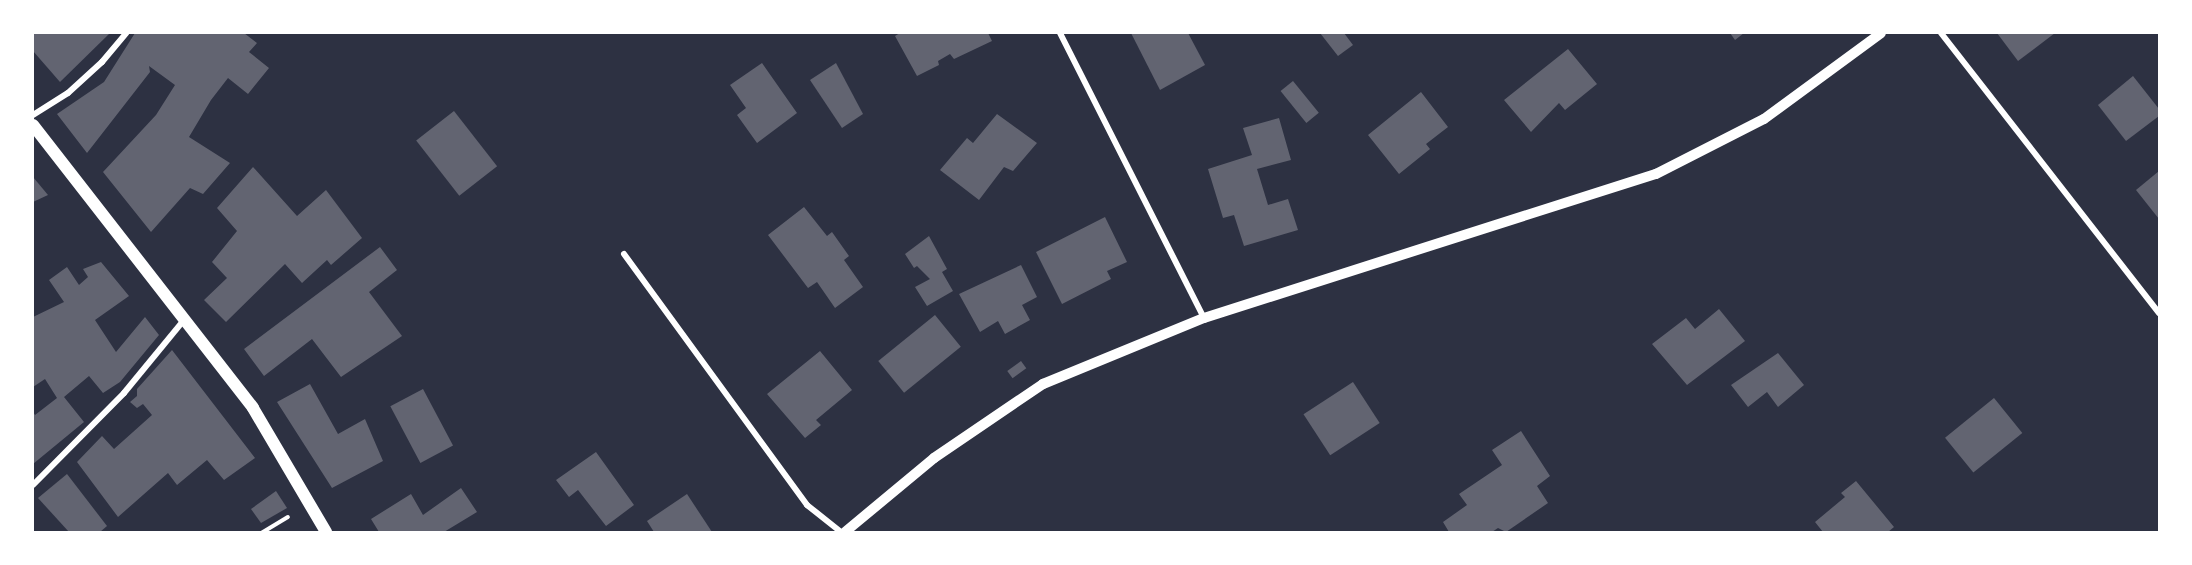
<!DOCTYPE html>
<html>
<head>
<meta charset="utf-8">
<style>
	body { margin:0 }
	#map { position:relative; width:2192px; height:565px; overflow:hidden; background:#2d3142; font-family:"Work Sans",sans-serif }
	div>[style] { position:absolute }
	.building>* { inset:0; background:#626471; transform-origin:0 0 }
	.path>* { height:4px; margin:-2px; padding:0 2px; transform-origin:2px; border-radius:2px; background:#fff }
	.minor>* { height:6px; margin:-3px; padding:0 3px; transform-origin:3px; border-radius:3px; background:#fff }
	.tertiary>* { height:10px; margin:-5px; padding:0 5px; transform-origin:5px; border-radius:5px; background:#fff }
	.secondary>* { height:12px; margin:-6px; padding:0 6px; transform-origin:6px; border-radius:6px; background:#fff }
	span { translate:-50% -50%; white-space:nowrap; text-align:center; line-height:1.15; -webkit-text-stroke:6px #fff; paint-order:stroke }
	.frame { position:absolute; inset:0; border:34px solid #fff; pointer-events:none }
</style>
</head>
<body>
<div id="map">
	<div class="building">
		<div style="clip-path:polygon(33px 33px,110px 33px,60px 82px,33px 51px)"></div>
		<div style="clip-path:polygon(135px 33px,244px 33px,257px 43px,249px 52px,269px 68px,248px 94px,228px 78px,211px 100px,189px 137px,230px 163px,203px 194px,190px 188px,151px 232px,103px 172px,156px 115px,175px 85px,149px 66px,150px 72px,87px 153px,57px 114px,104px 82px)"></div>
		<div style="clip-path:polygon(900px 33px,988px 33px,992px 41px,954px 59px,950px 54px,938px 61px,939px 65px,917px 76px,895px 36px)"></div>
		<div style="clip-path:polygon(1131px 33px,1188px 33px,1205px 65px,1160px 90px)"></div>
		<div style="clip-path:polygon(1320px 33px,1344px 33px,1353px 45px,1338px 56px)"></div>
		<div style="clip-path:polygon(1730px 33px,1744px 33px,1735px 40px)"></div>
		<div style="clip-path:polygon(1997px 33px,2055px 33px,2018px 61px)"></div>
		<div style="clip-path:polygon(1568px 49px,1597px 84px,1565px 110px,1559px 103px,1531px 132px,1504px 100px)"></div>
		<div style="clip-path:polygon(762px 63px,797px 113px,757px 143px,737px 115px,746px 108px,730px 85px)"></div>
		<div style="clip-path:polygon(836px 63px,863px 114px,842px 128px,810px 80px)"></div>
		<div style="clip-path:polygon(2133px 76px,2159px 109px,2159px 116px,2126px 141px,2098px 105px)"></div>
		<div style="left:1293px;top:81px;width:41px;height:16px;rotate:51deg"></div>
		<div style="clip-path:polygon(1421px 92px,1448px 127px,1426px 144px,1430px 149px,1399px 174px,1368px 135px)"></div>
		<div style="left:454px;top:111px;width:70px;height:48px;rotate:52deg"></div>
		<div style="clip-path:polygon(997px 114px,1037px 143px,1013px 171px,1004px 167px,979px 200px,940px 170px,967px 138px,973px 143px)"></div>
		<div style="clip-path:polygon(1279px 118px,1291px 160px,1257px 169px,1268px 205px,1288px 199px,1298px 230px,1244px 246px,1234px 215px,1223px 218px,1208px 169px,1252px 155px,1243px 128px)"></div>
		<div style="clip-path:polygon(253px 167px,297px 216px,326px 190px,362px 238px,331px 265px,327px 260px,302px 283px,285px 264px,226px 322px,204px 300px,227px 278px,212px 262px,237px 231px,217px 208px)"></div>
		<div style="clip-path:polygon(2159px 171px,2159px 219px,2136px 190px)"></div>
		<div style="clip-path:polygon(33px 177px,48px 195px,33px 202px)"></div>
		<div style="clip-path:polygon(804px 207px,827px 236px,832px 232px,849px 256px,844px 260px,863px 287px,835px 308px,817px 282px,808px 288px,768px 235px)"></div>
		<div style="clip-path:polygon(1105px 217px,1127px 262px,1107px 271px,1111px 279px,1062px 304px,1036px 252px)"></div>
		<div style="clip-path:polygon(929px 236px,947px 269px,942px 272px,953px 291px,927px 306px,915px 287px,930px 279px,917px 266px,914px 268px,905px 254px)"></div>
		<div style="clip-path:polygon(380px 247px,397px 270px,369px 292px,402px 336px,341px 377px,312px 339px,264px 376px,244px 349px)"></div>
		<div style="clip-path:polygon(101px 262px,129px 296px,95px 320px,116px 352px,145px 317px,159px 335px,120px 382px,103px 393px,89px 376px,64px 397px,84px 422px,33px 464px,33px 412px,35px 415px,57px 398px,45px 379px,33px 387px,33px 317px,64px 302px,49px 280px,67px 267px,79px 285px,88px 277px,83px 269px)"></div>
		<div style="clip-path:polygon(1021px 265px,1037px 297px,1022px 305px,1030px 320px,1005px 334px,998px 321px,980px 332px,959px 294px)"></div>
		<div style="clip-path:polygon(1719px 309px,1745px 341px,1687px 385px,1652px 344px,1686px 318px,1695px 329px)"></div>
		<div style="left:935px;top:315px;width:41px;height:73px;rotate:51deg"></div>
		<div style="clip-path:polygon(172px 350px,255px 458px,224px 480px,207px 460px,177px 485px,168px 473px,118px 517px,77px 462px,102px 436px,114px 449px,152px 415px,143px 404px,137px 408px,130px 402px,137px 396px,137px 389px)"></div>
		<div style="clip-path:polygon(820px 351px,852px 390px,816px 420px,821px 425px,805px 438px,767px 394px)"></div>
		<div style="clip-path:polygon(1778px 353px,1804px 385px,1778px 407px,1767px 392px,1748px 407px,1731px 385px)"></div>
		<div style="left:1021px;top:361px;width:9px;height:17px;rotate:54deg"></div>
		<div style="left:1353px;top:382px;width:49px;height:59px;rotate:57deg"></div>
		<div style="clip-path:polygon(310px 384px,338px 434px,365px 419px,383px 461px,332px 488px,277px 402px)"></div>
		<div style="left:423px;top:389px;width:64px;height:37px;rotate:62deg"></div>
		<div style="left:1994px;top:398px;width:45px;height:63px;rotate:51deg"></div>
		<div style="clip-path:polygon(1521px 431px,1550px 476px,1537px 486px,1548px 503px,1506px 532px,1498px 528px,1492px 532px,1449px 532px,1443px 522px,1467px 505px,1459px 494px,1502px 465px,1492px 450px)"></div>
		<div style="clip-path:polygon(596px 452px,634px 505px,606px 526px,578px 490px,569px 497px,556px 480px)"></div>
		<div style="clip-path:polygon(67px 474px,107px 526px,100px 532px,69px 532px,38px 498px)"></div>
		<div style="clip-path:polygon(1856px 481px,1894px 527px,1888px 532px,1823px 532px,1815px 522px,1845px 497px,1841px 493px)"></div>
		<div style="clip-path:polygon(461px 488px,477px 512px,444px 532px,379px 532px,371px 519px,411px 494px,423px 515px)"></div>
		<div style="clip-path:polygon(276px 491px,287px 508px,261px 523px,251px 509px)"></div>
		<div style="clip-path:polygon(687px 494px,712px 532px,654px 532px,647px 521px)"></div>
	</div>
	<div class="path">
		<div style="left:263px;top:532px;width:29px;rotate:-31deg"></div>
	</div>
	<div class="minor">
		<div style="left:1060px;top:33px;width:319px;rotate:63.2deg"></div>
		<div style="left:1941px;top:33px;width:355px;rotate:52.1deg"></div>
		<div style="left:33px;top:115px;width:41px;rotate:-32.2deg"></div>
		<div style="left:68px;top:93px;width:46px;rotate:-42.4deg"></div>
		<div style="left:102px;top:62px;width:38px;rotate:-50deg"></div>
		<div style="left:624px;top:254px;width:311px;rotate:53.9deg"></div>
		<div style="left:807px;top:505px;width:43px;rotate:38.5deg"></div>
		<div style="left:33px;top:485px;width:129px;rotate:-45.3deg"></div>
		<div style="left:124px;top:393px;width:94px;rotate:-50.6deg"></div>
	</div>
	<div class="tertiary">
		<div style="left:845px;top:532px;width:116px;rotate:-39.7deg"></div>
		<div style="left:934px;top:458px;width:132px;rotate:-34.2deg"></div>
		<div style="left:1043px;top:384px;width:174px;rotate:-22.3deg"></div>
		<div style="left:1204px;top:318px;width:474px;rotate:-17.7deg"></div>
		<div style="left:1656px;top:174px;width:121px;rotate:-27deg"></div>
		<div style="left:1764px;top:119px;width:145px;rotate:-36.3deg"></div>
	</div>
	<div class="secondary">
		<div style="left:33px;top:125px;width:358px;rotate:52.1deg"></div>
		<div style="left:253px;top:408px;width:144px;rotate:59.5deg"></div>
	</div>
	<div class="frame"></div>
</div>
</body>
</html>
